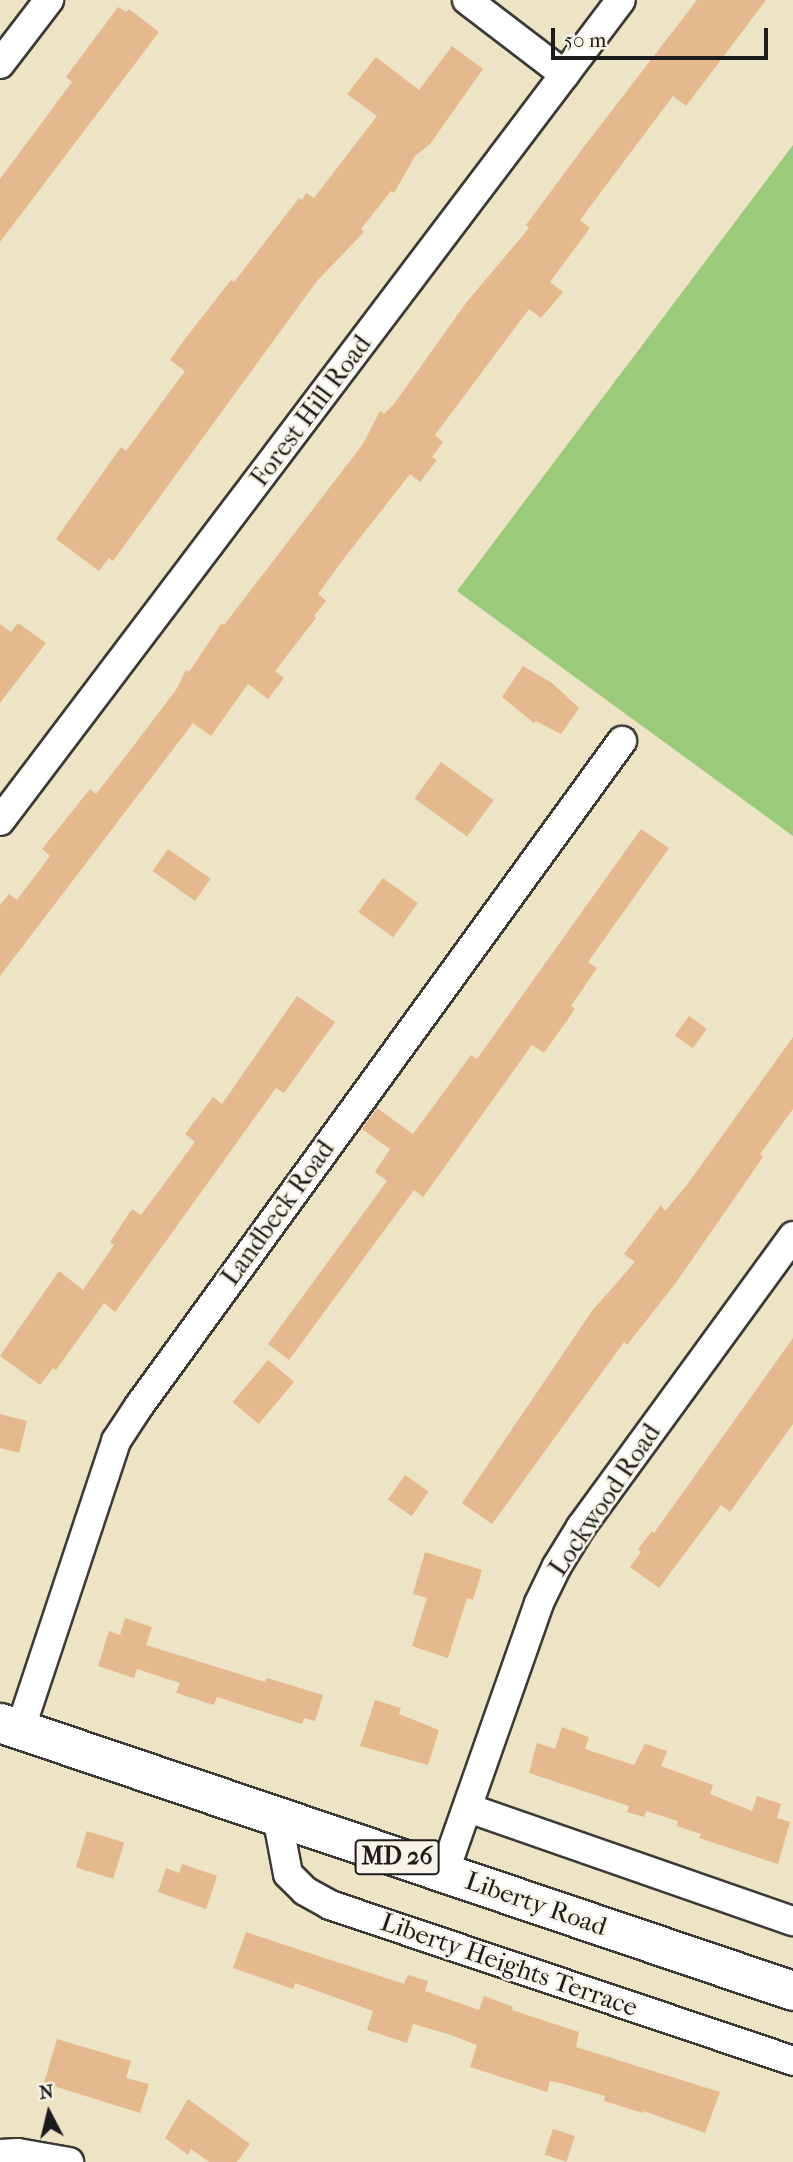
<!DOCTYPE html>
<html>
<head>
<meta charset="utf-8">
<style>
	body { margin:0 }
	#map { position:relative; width:793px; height:2162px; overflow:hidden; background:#ede3c5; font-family:"IM FELL French Canon",serif }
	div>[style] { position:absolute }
	.green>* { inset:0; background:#9bcb7a }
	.building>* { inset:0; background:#e5b88e; transform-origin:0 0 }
	.roads { filter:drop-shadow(2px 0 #3b3a35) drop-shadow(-2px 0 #3b3a35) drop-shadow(0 2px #3b3a35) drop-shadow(0 -2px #3b3a35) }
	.street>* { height:28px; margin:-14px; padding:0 14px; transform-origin:14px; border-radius:14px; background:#fff }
	.primary>* { height:38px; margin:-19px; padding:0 19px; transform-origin:19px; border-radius:19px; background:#fff }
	span { translate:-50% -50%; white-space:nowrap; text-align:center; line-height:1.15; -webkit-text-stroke:5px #f7f3e8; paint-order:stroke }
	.shield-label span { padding:2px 5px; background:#f7f3e8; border:2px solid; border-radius:5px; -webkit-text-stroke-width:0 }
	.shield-label { font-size:24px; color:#1c1c1c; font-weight:700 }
	.street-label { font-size:26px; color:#1c1c1c }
	.north { position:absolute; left:14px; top:2078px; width:70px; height:70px; -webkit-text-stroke:5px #f7f3e8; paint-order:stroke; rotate:353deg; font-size:19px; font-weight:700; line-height:28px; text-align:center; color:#1c1c1c }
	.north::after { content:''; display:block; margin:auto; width:24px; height:32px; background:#1c1c1c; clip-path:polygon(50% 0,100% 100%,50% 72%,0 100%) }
	.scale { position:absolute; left:551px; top:28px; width:217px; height:32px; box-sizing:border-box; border:4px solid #1c1c1c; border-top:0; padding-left:9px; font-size:21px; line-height:24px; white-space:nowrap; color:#1c1c1c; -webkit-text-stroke:5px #f7f3e8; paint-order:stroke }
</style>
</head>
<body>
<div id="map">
	<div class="green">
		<div style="clip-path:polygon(793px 145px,793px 836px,457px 591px)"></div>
	</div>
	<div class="building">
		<div style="clip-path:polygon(697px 0,766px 0,686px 106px,673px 96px,580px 220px,590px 228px,550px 282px,563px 292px,541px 318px,529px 309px,435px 435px,443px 442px,432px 457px,437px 460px,420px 482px,410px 474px,345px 557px,318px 594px,326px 601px,314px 616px,316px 618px,275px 671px,284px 678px,268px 699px,248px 684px,211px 736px,193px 723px,0 976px,0 905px,9px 894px,17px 900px,50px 856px,42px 849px,90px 789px,96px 794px,125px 757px,176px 690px,186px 670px,189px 672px,222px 623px,224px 625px,363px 444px,380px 411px,384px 414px,394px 404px,466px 303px,529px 228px,526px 225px,583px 148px)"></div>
		<div style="clip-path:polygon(118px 7px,126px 12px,129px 9px,159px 32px,0 242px,0 179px,72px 82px,66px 77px)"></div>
		<div style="clip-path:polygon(452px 46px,483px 69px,430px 144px,415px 156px,394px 193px,391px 191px,361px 229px,364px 232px,317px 281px,113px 561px,109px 558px,99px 571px,56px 539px,121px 447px,126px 451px,185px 371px,170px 360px,188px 335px,231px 280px,234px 282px,299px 198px,302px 200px,306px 193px,314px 198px,377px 116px,347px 94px,376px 57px,419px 90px)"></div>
		<div style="clip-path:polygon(18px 623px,46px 643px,0 703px,0 624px,11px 632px)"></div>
		<div style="clip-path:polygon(523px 666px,552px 683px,579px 708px,561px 734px,536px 721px,534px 723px,502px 697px)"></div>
		<div style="left:441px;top:762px;width:65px;height:45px;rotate:36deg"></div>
		<div style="clip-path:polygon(641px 829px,669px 848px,588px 962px,597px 968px,571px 1006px,575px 1009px,544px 1053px,532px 1045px,423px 1197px,414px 1190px,289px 1360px,268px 1344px,387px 1181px,375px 1172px,390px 1149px,362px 1129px,377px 1108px,413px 1134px,471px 1055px,477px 1059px)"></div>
		<div style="left:168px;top:849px;width:52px;height:27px;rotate:35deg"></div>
		<div style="left:383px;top:878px;width:43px;height:42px;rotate:36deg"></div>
		<div style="clip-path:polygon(297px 996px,335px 1022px,284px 1093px,276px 1088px,115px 1312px,104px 1303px,56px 1370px,53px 1368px,40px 1385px,0 1356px,59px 1271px,83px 1290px,114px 1245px,110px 1242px,132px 1209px,141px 1215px,195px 1142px,185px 1134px,213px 1097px,222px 1104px)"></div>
		<div style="left:689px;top:1016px;width:22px;height:24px;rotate:36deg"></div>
		<div style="clip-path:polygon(793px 1037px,793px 1109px,760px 1154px,763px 1157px,675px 1284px,627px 1345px,624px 1342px,492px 1524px,462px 1503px,592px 1311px,635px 1262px,624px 1254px,661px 1205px,665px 1211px,687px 1185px)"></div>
		<div style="clip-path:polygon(793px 1338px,793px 1424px,730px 1512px,721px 1505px,659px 1588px,630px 1567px,641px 1552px,638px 1549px,652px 1531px,654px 1533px)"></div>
		<div style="left:268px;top:1360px;width:34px;height:55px;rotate:40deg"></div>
		<div style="clip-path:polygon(0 1414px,27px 1421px,19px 1453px,0 1448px)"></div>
		<div style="left:405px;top:1475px;width:29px;height:30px;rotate:35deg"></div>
		<div style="clip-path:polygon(425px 1552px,482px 1570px,473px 1600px,467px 1598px,448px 1658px,412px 1646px,427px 1598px,413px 1594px)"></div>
		<div style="clip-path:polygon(125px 1618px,152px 1627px,146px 1645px,265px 1682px,267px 1678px,323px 1695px,315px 1721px,304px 1718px,302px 1724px,217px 1697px,214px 1705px,176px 1693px,180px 1683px,137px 1669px,134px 1678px,98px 1666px,109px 1631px,120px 1635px)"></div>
		<div style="clip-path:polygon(375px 1700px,401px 1708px,399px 1714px,439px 1730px,428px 1765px,360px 1746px)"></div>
		<div style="clip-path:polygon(562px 1727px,589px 1737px,585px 1749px,634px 1765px,645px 1744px,667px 1751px,661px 1766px,713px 1785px,710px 1794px,752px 1811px,757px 1796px,781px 1804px,777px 1818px,790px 1822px,778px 1864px,699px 1838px,701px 1834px,677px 1826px,678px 1821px,646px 1811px,644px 1817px,627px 1812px,629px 1806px,529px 1773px,537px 1743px,555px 1749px)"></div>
		<div style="left:87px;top:1831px;width:39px;height:38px;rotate:17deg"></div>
		<div style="clip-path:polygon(182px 1864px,217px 1876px,206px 1909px,158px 1892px,166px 1868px,179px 1873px)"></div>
		<div style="clip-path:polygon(246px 1932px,404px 1984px,408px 1975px,428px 1981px,425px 1991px,479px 2010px,484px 1996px,513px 2007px,512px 2010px,579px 2032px,576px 2047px,720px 2092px,705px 2133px,644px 2111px,643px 2113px,604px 2101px,605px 2096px,564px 2084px,550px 2081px,547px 2092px,470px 2067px,477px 2045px,448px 2034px,413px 2024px,407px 2043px,367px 2030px,373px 2011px,295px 1983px,293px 1989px,233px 1968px)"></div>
		<div style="clip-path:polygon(57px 2039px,131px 2061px,126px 2078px,149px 2084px,140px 2113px,44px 2083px)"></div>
		<div style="clip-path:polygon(188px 2099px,250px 2144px,237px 2162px,209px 2162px,191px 2149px,188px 2155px,165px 2138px)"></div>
		<div style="left:553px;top:2129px;width:23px;height:27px;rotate:18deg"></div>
	</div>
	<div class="roads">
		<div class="street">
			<div style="left:467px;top:0;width:123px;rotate:37.4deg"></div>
			<div style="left:0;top:64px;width:81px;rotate:-52.6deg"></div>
			<div style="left:0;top:821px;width:1029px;rotate:-52.9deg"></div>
			<div style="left:20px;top:1730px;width:305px;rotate:-71.6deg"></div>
			<div style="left:116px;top:1441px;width:42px;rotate:-56.7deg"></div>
			<div style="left:139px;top:1406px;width:822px;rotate:-54.01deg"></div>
			<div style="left:468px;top:1808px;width:344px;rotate:19.2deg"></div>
			<div style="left:277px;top:1816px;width:59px;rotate:79.3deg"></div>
			<div style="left:288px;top:1874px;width:24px;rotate:45deg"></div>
			<div style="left:305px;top:1891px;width:29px;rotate:29deg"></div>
			<div style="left:330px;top:1905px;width:489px;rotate:18.6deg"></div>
			<div style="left:444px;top:1873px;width:286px;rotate:-70.6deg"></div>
			<div style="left:539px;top:1603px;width:41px;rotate:-64.1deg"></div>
			<div style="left:557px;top:1566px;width:46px;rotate:-58.4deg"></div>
			<div style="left:581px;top:1527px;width:360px;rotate:-53.9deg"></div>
			<div style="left:0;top:2154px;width:18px;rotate:-3deg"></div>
			<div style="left:18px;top:2153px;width:52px;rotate:10deg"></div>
		</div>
		<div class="primary">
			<div style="left:0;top:1723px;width:837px;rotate:18.67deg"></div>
		</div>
	</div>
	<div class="shield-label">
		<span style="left:397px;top:1857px">MD 26</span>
	</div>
	<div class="street-label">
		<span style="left:311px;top:411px;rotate:-53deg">Forest Hill Road</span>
		<span style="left:278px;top:1213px;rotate:-54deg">Landbeck Road</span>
		<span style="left:605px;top:1500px;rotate:-56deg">Lockwood Road</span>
		<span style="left:536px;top:1904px;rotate:19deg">Liberty Road</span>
		<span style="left:509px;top:1965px;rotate:19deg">Liberty Heights Terrace</span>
	</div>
	<div class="north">N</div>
	<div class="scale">50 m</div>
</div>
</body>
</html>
